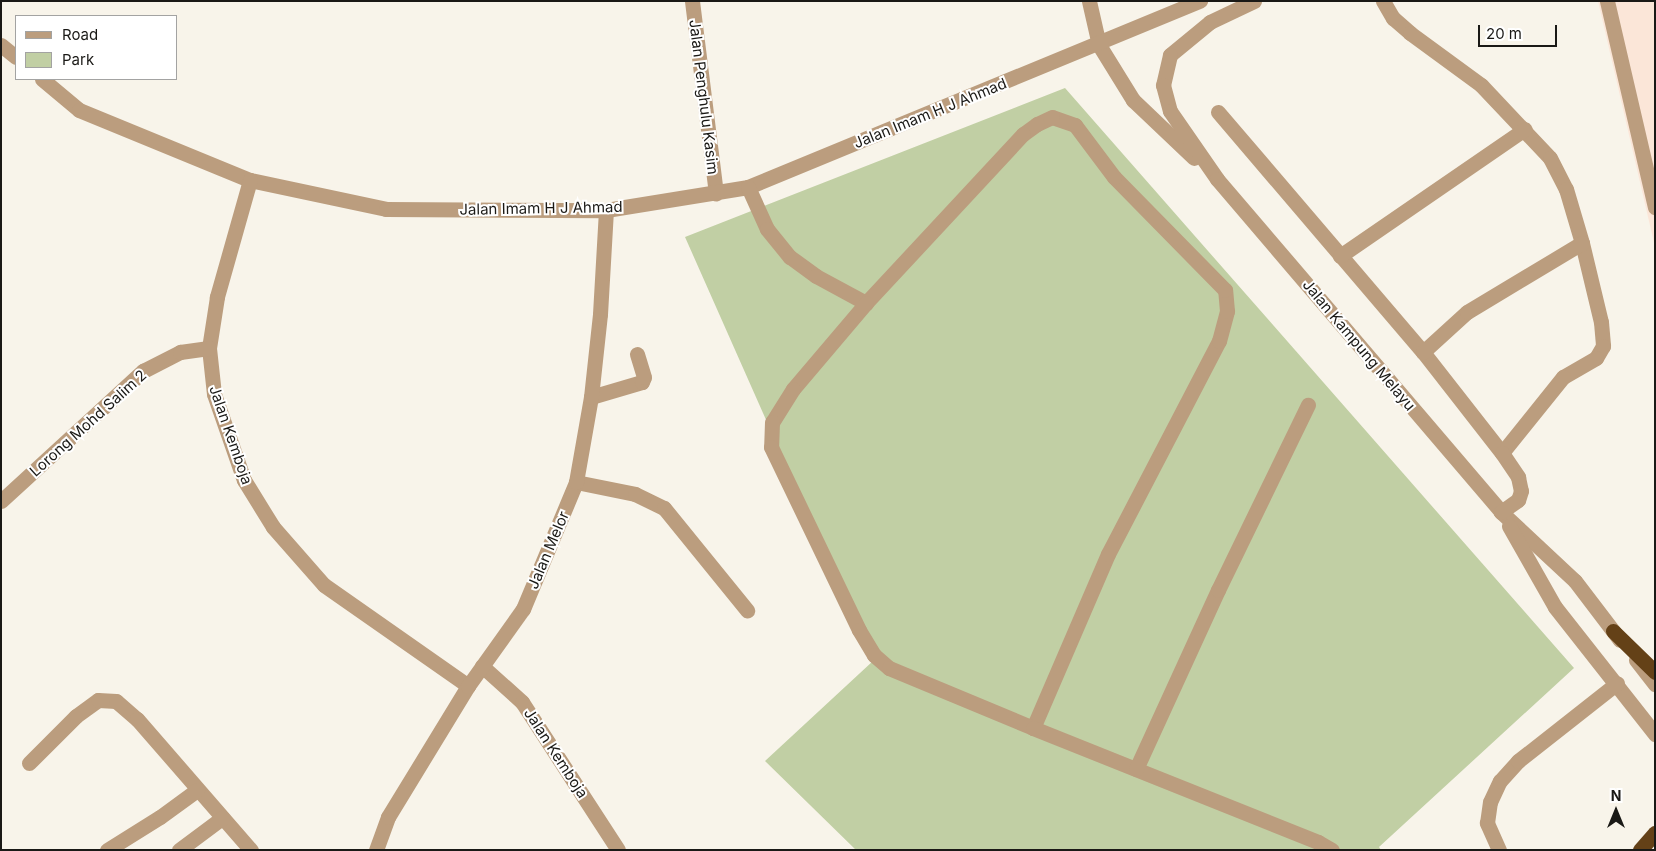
<!DOCTYPE html>
<html>
<head>
<meta charset="utf-8">
<style>
	body { margin:0 }
	#map { position:relative; width:1656px; height:851px; overflow:hidden; background:#f8f4ea; font-family:Inter,sans-serif }
	div>[style] { position:absolute }
	.commercial>* { inset:0; background:#fbe6d8 }
	.green>* { inset:0; background:#c1cfa4 }
	.minor>* { height:15px; margin:-7.5px; padding:0 7.5px; transform-origin:7.5px; border-radius:7.5px; background:#bb9d7e }
	.highway>* { height:15px; margin:-7.5px; padding:0 7.5px; transform-origin:7.5px; border-radius:7.5px; background:#644117 }
	span { translate:-50% -50%; white-space:nowrap; text-align:center; line-height:1.15; -webkit-text-stroke:4px #fff; paint-order:stroke }
	.street-label { font-size:15px; color:#1a1916 }
	.frame { position:absolute; inset:0; border:2px solid #1a1916; pointer-events:none }
	.legend { position:absolute; left:15px; top:15px; width:162px; height:65px; box-sizing:border-box; background:#fff; border:1px solid #a3a3a2; margin:0; padding:6px 9px; list-style:none; font-size:15px; color:#1a1916 }
	.legend li { display:flex; align-items:center; gap:10px; height:25px }
	.legend b { width:25px; border:1px solid #a3a3a2 }
	.north { position:absolute; left:1591px; top:786px; width:50px; height:50px; -webkit-text-stroke:4px #fff; paint-order:stroke; rotate:0deg; font-size:14px; font-weight:700; line-height:20px; text-align:center; color:#1a1916 }
	.north::after { content:''; display:block; margin:auto; width:18px; height:22px; background:#1a1916; clip-path:polygon(50% 0,100% 100%,50% 72%,0 100%) }
	.scale { position:absolute; left:1478px; top:25px; width:79px; height:22px; box-sizing:border-box; border:2px solid #1a1916; border-top:0; padding-left:6px; font-size:15px; line-height:18px; white-space:nowrap; color:#1a1916; -webkit-text-stroke:4px #fff; paint-order:stroke }
</style>
</head>
<body>
<div id="map">
	<div class="commercial">
		<div style="clip-path:polygon(1598px 1px,1655px 1px,1655px 247px)"></div>
	</div>
	<div class="green">
		<div style="clip-path:polygon(1065px 88px,1574px 668px,1379px 847px,1381px 850px,856px 850px,765px 761px,873px 661px,685px 237px)"></div>
	</div>
	<div class="minor">
		<div style="left:692px;top:1px;width:194px;rotate:82.9deg"></div>
		<div style="left:1089px;top:1px;width:45px;rotate:77.2deg"></div>
		<div style="left:1099px;top:45px;width:65px;rotate:58.3deg"></div>
		<div style="left:1133px;top:100px;width:84px;rotate:43.6deg"></div>
		<div style="left:1254px;top:1px;width:49px;rotate:154.5deg"></div>
		<div style="left:1210px;top:22px;width:52px;rotate:140.5deg"></div>
		<div style="left:1170px;top:55px;width:31px;rotate:103deg"></div>
		<div style="left:1163px;top:85px;width:27px;rotate:75deg"></div>
		<div style="left:1170px;top:111px;width:83px;rotate:55.3deg"></div>
		<div style="left:1217px;top:179px;width:438px;rotate:49.5deg"></div>
		<div style="left:1501px;top:512px;width:101px;rotate:43deg"></div>
		<div style="left:1575px;top:581px;width:74px;rotate:52.7deg"></div>
		<div style="left:1383px;top:1px;width:20px;rotate:60deg"></div>
		<div style="left:1393px;top:18px;width:23px;rotate:41deg"></div>
		<div style="left:1410px;top:33px;width:88px;rotate:36.2deg"></div>
		<div style="left:1481px;top:85px;width:100px;rotate:46.6deg"></div>
		<div style="left:1550px;top:158px;width:35px;rotate:63deg"></div>
		<div style="left:1566px;top:189px;width:56px;rotate:73.5deg"></div>
		<div style="left:1582px;top:243px;width:81px;rotate:76.5deg"></div>
		<div style="left:1601px;top:322px;width:24px;rotate:85deg"></div>
		<div style="left:1603px;top:346px;width:14px;rotate:120deg"></div>
		<div style="left:1596px;top:358px;width:38px;rotate:150deg"></div>
		<div style="left:1563px;top:377px;width:97px;rotate:128.8deg"></div>
		<div style="left:1607px;top:1px;width:212px;rotate:76.9deg"></div>
		<div style="left:1px;top:45px;width:19px;rotate:39deg"></div>
		<div style="left:42px;top:79px;width:48px;rotate:40deg"></div>
		<div style="left:79px;top:110px;width:185px;rotate:22.3deg"></div>
		<div style="left:250px;top:180px;width:139px;rotate:12deg"></div>
		<div style="left:386px;top:209px;width:220px;rotate:0.3deg"></div>
		<div style="left:606px;top:210px;width:144px;rotate:-9.2deg"></div>
		<div style="left:748px;top:187px;width:489px;rotate:-22.4deg"></div>
		<div style="left:1218px;top:112px;width:316px;rotate:49.5deg"></div>
		<div style="left:1423px;top:352px;width:128px;rotate:52deg"></div>
		<div style="left:1502px;top:453px;width:29px;rotate:56deg"></div>
		<div style="left:1518px;top:477px;width:14px;rotate:78deg"></div>
		<div style="left:1521px;top:491px;width:9px;rotate:108deg"></div>
		<div style="left:1518px;top:500px;width:21px;rotate:145deg"></div>
		<div style="left:250px;top:180px;width:122px;rotate:105.8deg"></div>
		<div style="left:217px;top:297px;width:52px;rotate:98.9deg"></div>
		<div style="left:209px;top:348px;width:46px;rotate:83.8deg"></div>
		<div style="left:214px;top:394px;width:91px;rotate:70.8deg"></div>
		<div style="left:244px;top:480px;width:55px;rotate:58.3deg"></div>
		<div style="left:273px;top:527px;width:77px;rotate:48.7deg"></div>
		<div style="left:324px;top:585px;width:176px;rotate:35deg"></div>
		<div style="left:748px;top:187px;width:46px;rotate:65.7deg"></div>
		<div style="left:767px;top:229px;width:36px;rotate:51deg"></div>
		<div style="left:790px;top:257px;width:32px;rotate:36deg"></div>
		<div style="left:816px;top:276px;width:57px;rotate:28.4deg"></div>
		<div style="left:1340px;top:256px;width:224px;rotate:-34.5deg"></div>
		<div style="left:1423px;top:352px;width:59px;rotate:-42.3deg"></div>
		<div style="left:1467px;top:312px;width:134px;rotate:-31deg"></div>
		<div style="left:591px;top:397px;width:53px;rotate:-16.4deg"></div>
		<div style="left:642px;top:382px;width:5px;rotate:-68deg"></div>
		<div style="left:644px;top:377px;width:24px;rotate:-107deg"></div>
		<div style="left:576px;top:482px;width:60px;rotate:11.5deg"></div>
		<div style="left:635px;top:494px;width:32px;rotate:26deg"></div>
		<div style="left:664px;top:508px;width:132px;rotate:50.9deg"></div>
		<div style="left:1px;top:501px;width:193px;rotate:-42.5deg"></div>
		<div style="left:143px;top:371px;width:42px;rotate:-27.2deg"></div>
		<div style="left:180px;top:352px;width:29px;rotate:-8deg"></div>
		<div style="left:1509px;top:526px;width:93px;rotate:60.4deg"></div>
		<div style="left:1555px;top:607px;width:162px;rotate:51.8deg"></div>
		<div style="left:1636px;top:660px;width:31px;rotate:52deg"></div>
		<div style="left:482px;top:666px;width:54px;rotate:42deg"></div>
		<div style="left:522px;top:702px;width:176px;rotate:57deg"></div>
		<div style="left:1033px;top:728px;width:189px;rotate:-66.7deg"></div>
		<div style="left:1108px;top:554px;width:240px;rotate:-62.5deg"></div>
		<div style="left:1219px;top:341px;width:31px;rotate:-75deg"></div>
		<div style="left:1227px;top:311px;width:21px;rotate:-95deg"></div>
		<div style="left:1225px;top:290px;width:158px;rotate:-134.5deg"></div>
		<div style="left:1114px;top:177px;width:65px;rotate:-126.9deg"></div>
		<div style="left:1075px;top:125px;width:24px;rotate:-161deg"></div>
		<div style="left:1052px;top:117px;width:17px;rotate:155deg"></div>
		<div style="left:1037px;top:124px;width:17px;rotate:144deg"></div>
		<div style="left:1023px;top:134px;width:231px;rotate:132.9deg"></div>
		<div style="left:866px;top:303px;width:113px;rotate:130.3deg"></div>
		<div style="left:793px;top:389px;width:39px;rotate:122deg"></div>
		<div style="left:772px;top:422px;width:25px;rotate:92deg"></div>
		<div style="left:771px;top:447px;width:203px;rotate:64.3deg"></div>
		<div style="left:859px;top:630px;width:29px;rotate:59deg"></div>
		<div style="left:874px;top:655px;width:20px;rotate:41deg"></div>
		<div style="left:889px;top:668px;width:156px;rotate:22.6deg"></div>
		<div style="left:1033px;top:728px;width:307px;rotate:21.8deg"></div>
		<div style="left:1318px;top:842px;width:16px;rotate:30deg"></div>
		<div style="left:29px;top:763px;width:66px;rotate:-45deg"></div>
		<div style="left:76px;top:716px;width:27px;rotate:-36deg"></div>
		<div style="left:98px;top:700px;width:18px;rotate:3deg"></div>
		<div style="left:116px;top:701px;width:28px;rotate:41deg"></div>
		<div style="left:137px;top:719px;width:174px;rotate:49deg"></div>
		<div style="left:1136px;top:769px;width:197px;rotate:-65.4deg"></div>
		<div style="left:1218px;top:590px;width:206px;rotate:-64.1deg"></div>
		<div style="left:107px;top:850px;width:62px;rotate:-31.9deg"></div>
		<div style="left:160px;top:817px;width:46px;rotate:-36.1deg"></div>
		<div style="left:179px;top:850px;width:54px;rotate:-36.7deg"></div>
		<div style="left:376px;top:850px;width:35px;rotate:-70deg"></div>
		<div style="left:388px;top:817px;width:153px;rotate:-58.6deg"></div>
		<div style="left:468px;top:686px;width:95px;rotate:-54.5deg"></div>
		<div style="left:523px;top:609px;width:138px;rotate:-67.3deg"></div>
		<div style="left:576px;top:482px;width:86px;rotate:-80deg"></div>
		<div style="left:591px;top:397px;width:83px;rotate:-83.8deg"></div>
		<div style="left:600px;top:314px;width:104px;rotate:-86.7deg"></div>
		<div style="left:1499px;top:850px;width:30px;rotate:-114deg"></div>
		<div style="left:1487px;top:823px;width:21px;rotate:-82deg"></div>
		<div style="left:1490px;top:802px;width:23px;rotate:-65deg"></div>
		<div style="left:1500px;top:781px;width:27px;rotate:-48deg"></div>
		<div style="left:1518px;top:761px;width:126px;rotate:-38.2deg"></div>
	</div>
	<div class="highway">
		<div style="left:1613px;top:631px;width:59px;rotate:44.3deg"></div>
		<div style="left:1640px;top:850px;width:23px;rotate:-49deg"></div>
	</div>
	<div class="street-label">
		<span style="left:704px;top:97px;rotate:83deg">Jalan Penghulu Kasim</span>
		<span style="left:930px;top:113px;rotate:-22deg">Jalan Imam H J Ahmad</span>
		<span style="left:541px;top:208px;rotate:-1deg">Jalan Imam H J Ahmad</span>
		<span style="left:1359px;top:345px;rotate:50deg">Jalan Kampung Melayu</span>
		<span style="left:88px;top:423px;rotate:-42deg">Lorong Mohd Salim 2</span>
		<span style="left:231px;top:435px;rotate:71deg">Jalan Kemboja</span>
		<span style="left:548px;top:550px;rotate:-67deg">Jalan Melor</span>
		<span style="left:556px;top:753px;rotate:57deg">Jalan Kemboja</span>
	</div>
	<div class="frame"></div>
	<ul class="legend">
	<li><b style="height:6px;background:#bb9d7e"></b>Road</li>
	<li><b style="height:14px;background:#c1cfa4"></b>Park</li>
	</ul>
	<div class="north">N</div>
	<div class="scale">20 m</div>
</div>
</body>
</html>
